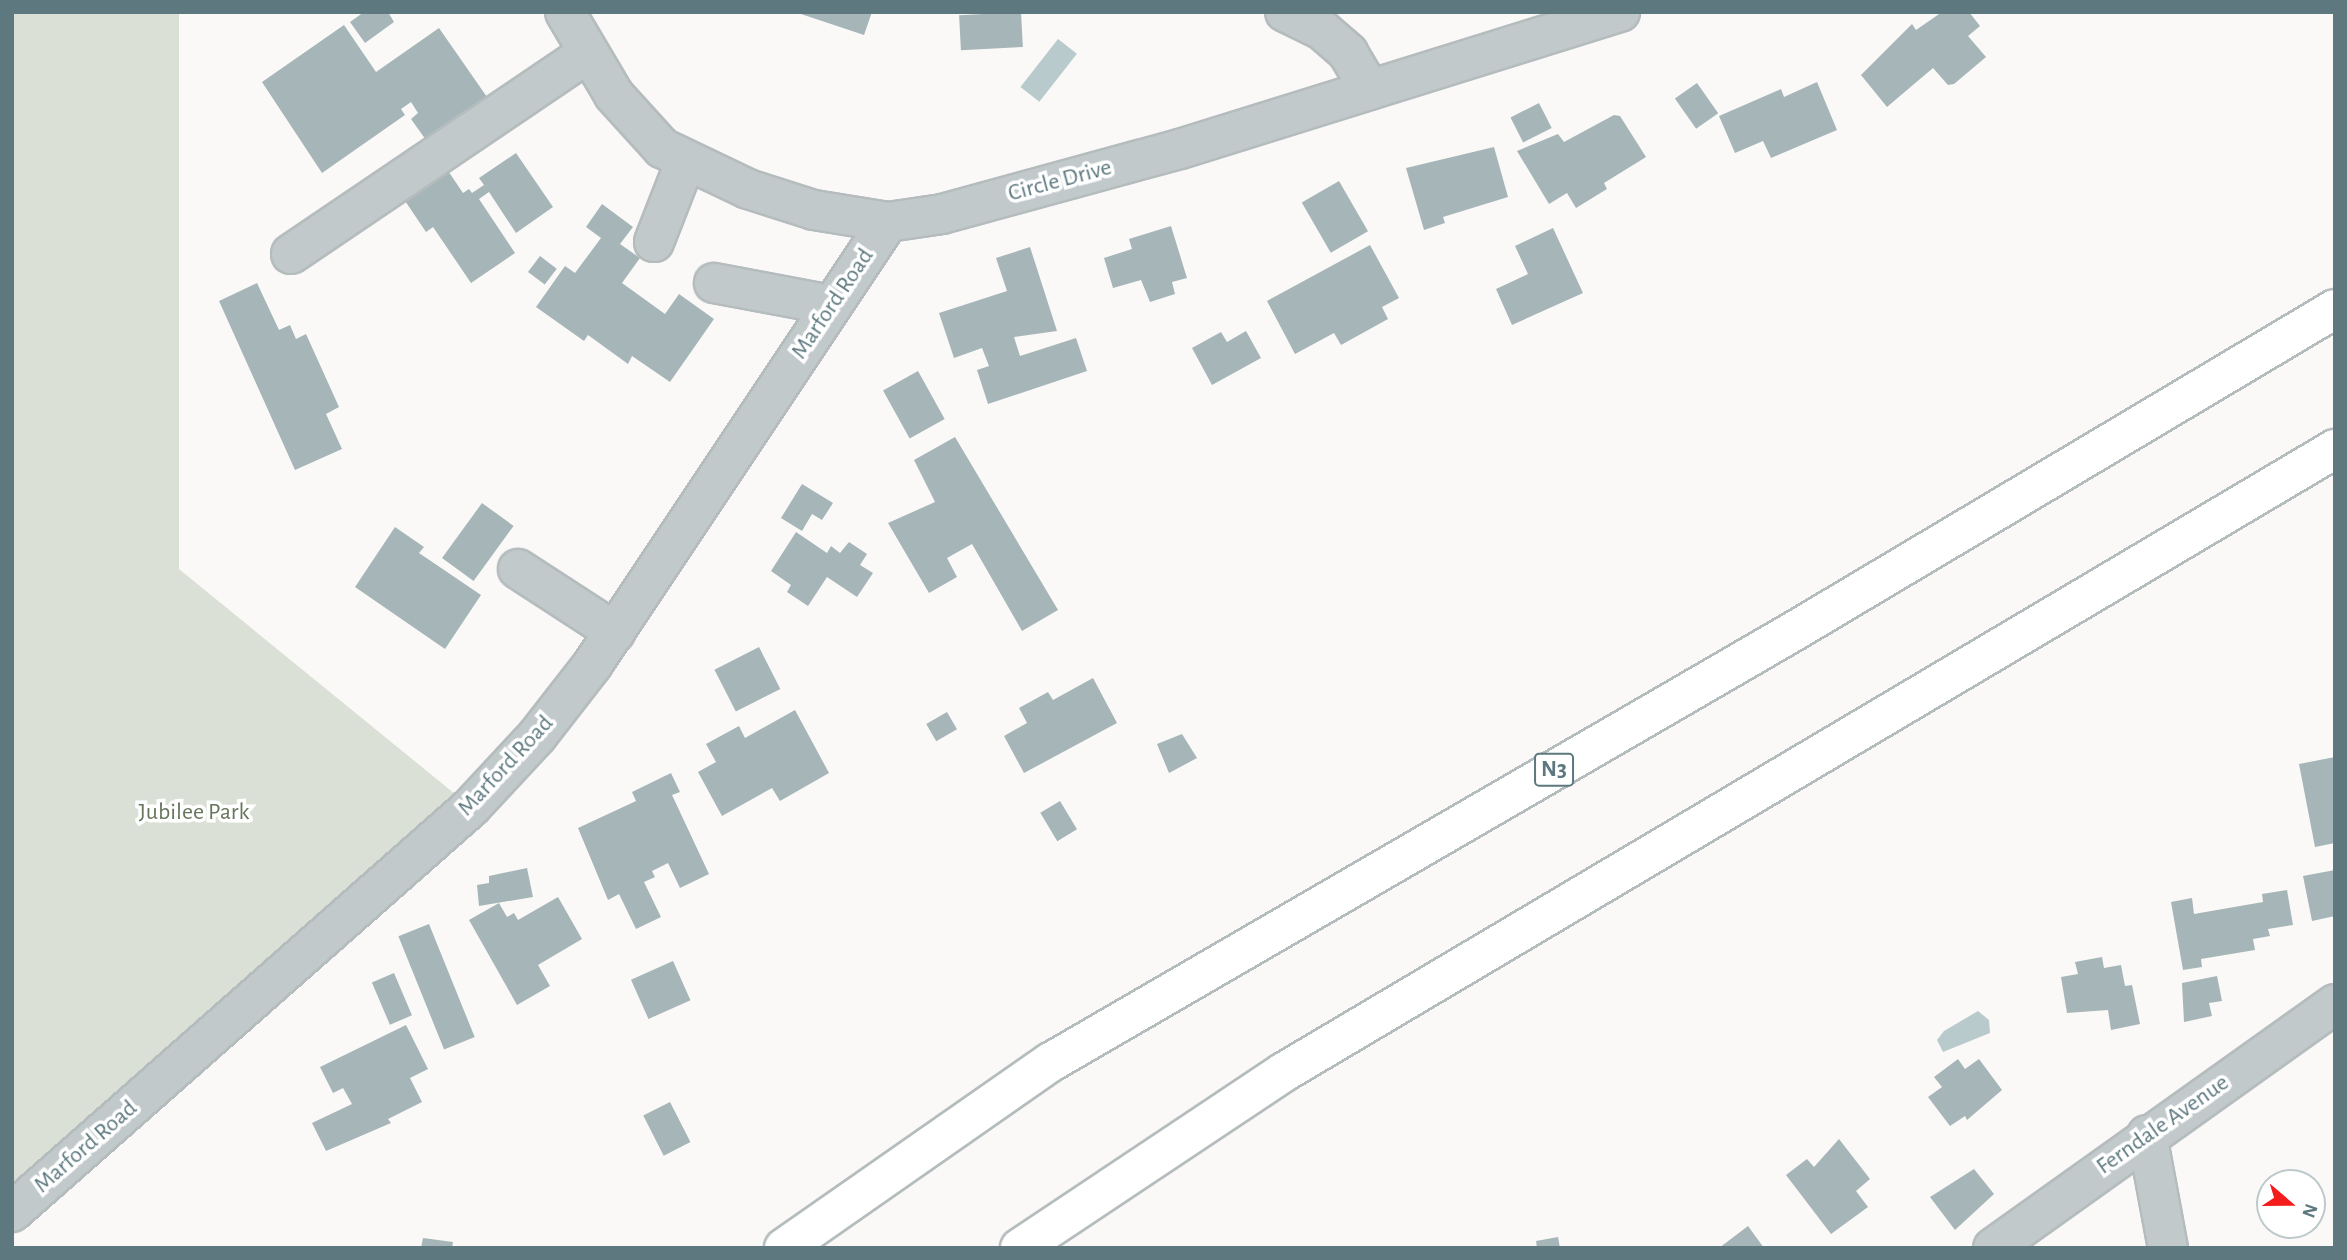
<!DOCTYPE html>
<html>
<head>
<meta charset="utf-8">
<style>
	body { margin:0 }
	#map { position:relative; width:2347px; height:1260px; overflow:hidden; background:#faf9f7; font-family:"Alegreya Sans",sans-serif }
	div>[style] { position:absolute }
	.green>* { inset:0; background:#dbe0d6 }
	.water>* { inset:0; background:#b8cacb; transform-origin:0 0 }
	.building>* { inset:0; background:#a6b5b8; transform-origin:0 0 }
	.roads { filter:drop-shadow(2px 0 #b5bcbe) drop-shadow(-2px 0 #b5bcbe) drop-shadow(0 2px #b5bcbe) drop-shadow(0 -2px #b5bcbe) }
	.minor>* { height:38px; margin:-19px; padding:0 19px; transform-origin:19px; border-radius:19px; background:#c2c9cb }
	.highway>* { height:38px; margin:-19px; padding:0 19px; transform-origin:19px; border-radius:19px; background:#fff }
	span { translate:-50% -50%; white-space:nowrap; text-align:center; line-height:1.15; -webkit-text-stroke:7px #fff; paint-order:stroke }
	.shield-label span { padding:2px 5px; background:#fff; border:2px solid; border-radius:5px; -webkit-text-stroke-width:0 }
	.shield-label { font-size:23px; color:#5d787f; font-weight:700 }
	.street-label { font-size:24px; color:#5d787f }
	.park-label { font-size:24px; color:#67775d }
	.frame { position:absolute; inset:0; border:14px solid #5d787f; pointer-events:none }
	.north { position:absolute; left:2256px; top:1169px; width:70px; height:70px; box-sizing:border-box; background:#fff; border:2px solid #bec9cc; border-radius:50%; rotate:110deg; font-size:19px; font-weight:700; line-height:28px; text-align:center; color:#5d787f }
	.north::after { content:''; display:block; margin:auto; width:24px; height:32px; background:#f51c1c; clip-path:polygon(50% 0,100% 100%,50% 72%,0 100%) }
</style>
</head>
<body>
<div id="map">
	<div class="green">
		<div style="clip-path:polygon(12px 12px,179px 12px,179px 569px,471px 807px,12px 1212px)"></div>
	</div>
	<div class="water">
		<div style="left:1058px;top:39px;width:24px;height:61px;rotate:38deg"></div>
		<div style="clip-path:polygon(1978px 1011px,1989px 1020px,1990px 1033px,1943px 1052px,1937px 1040px,1944px 1031px)"></div>
	</div>
	<div class="building">
		<div style="clip-path:polygon(364px 12px,388px 12px,394px 22px,365px 43px,350px 22px)"></div>
		<div style="clip-path:polygon(795px 12px,872px 12px,864px 35px)"></div>
		<div style="left:1021px;top:12px;width:35px;height:62px;rotate:87deg"></div>
		<div style="clip-path:polygon(1942px 12px,1969px 12px,1980px 26px,1968px 36px,1986px 57px,1954px 84px,1948px 85px,1933px 68px,1887px 107px,1861px 75px,1912px 24px,1916px 30px)"></div>
		<div style="clip-path:polygon(344px 25px,376px 72px,439px 28px,487px 97px,426px 140px,411px 119px,418px 113px,411px 102px,401px 109px,405px 115px,322px 173px,262px 82px)"></div>
		<div style="clip-path:polygon(1817px 82px,1837px 130px,1771px 158px,1763px 141px,1735px 153px,1719px 116px,1781px 89px,1784px 97px)"></div>
		<div style="left:1697px;top:83px;width:37px;height:27px;rotate:55deg"></div>
		<div style="left:1539px;top:103px;width:28px;height:32px;rotate:63deg"></div>
		<div style="clip-path:polygon(1614px 115px,1620px 116px,1646px 157px,1604px 183px,1607px 189px,1576px 208px,1567px 193px,1549px 204px,1517px 151px,1558px 134px,1564px 142px)"></div>
		<div style="clip-path:polygon(1494px 147px,1508px 197px,1443px 217px,1445px 223px,1424px 230px,1406px 168px)"></div>
		<div style="clip-path:polygon(516px 153px,553px 207px,516px 233px,489px 192px,479px 199px,515px 253px,471px 283px,433px 227px,426px 232px,395px 186px,438px 156px,463px 193px,469px 189px,472px 193px,484px 185px,479px 178px)"></div>
		<div style="left:1339px;top:181px;width:58px;height:43px;rotate:60deg"></div>
		<div style="clip-path:polygon(602px 204px,633px 227px,620px 244px,640px 258px,622px 283px,665px 314px,679px 294px,714px 319px,670px 382px,632px 356px,628px 364px,588px 335px,584px 341px,536px 307px,565px 266px,575px 273px,601px 238px,586px 227px)"></div>
		<div style="clip-path:polygon(1171px 226px,1187px 278px,1172px 282px,1175px 294px,1150px 302px,1141px 280px,1113px 288px,1104px 258px,1132px 249px,1129px 239px)"></div>
		<div style="clip-path:polygon(1553px 228px,1583px 293px,1512px 325px,1496px 289px,1528px 274px,1515px 246px)"></div>
		<div style="clip-path:polygon(1370px 245px,1399px 298px,1382px 307px,1388px 319px,1341px 345px,1334px 333px,1295px 354px,1267px 301px)"></div>
		<div style="clip-path:polygon(1030px 247px,1057px 331px,1014px 337px,1020px 356px,1076px 338px,1087px 371px,988px 404px,977px 370px,989px 366px,982px 348px,954px 358px,939px 313px,1007px 291px,996px 258px)"></div>
		<div style="left:540px;top:256px;width:21px;height:20px;rotate:37deg"></div>
		<div style="clip-path:polygon(257px 283px,279px 330px,290px 325px,296px 339px,306px 334px,339px 407px,326px 414px,342px 449px,295px 470px,219px 301px)"></div>
		<div style="clip-path:polygon(1246px 331px,1261px 358px,1212px 385px,1192px 348px,1221px 332px,1227px 342px)"></div>
		<div style="left:918px;top:371px;width:55px;height:40px;rotate:61deg"></div>
		<div style="clip-path:polygon(955px 437px,1058px 610px,1022px 631px,972px 544px,947px 558px,957px 577px,929px 593px,888px 523px,935px 502px,914px 460px)"></div>
		<div style="clip-path:polygon(802px 484px,833px 503px,822px 520px,812px 514px,802px 531px,781px 518px)"></div>
		<div style="left:482px;top:503px;width:39px;height:68px;rotate:36deg"></div>
		<div style="clip-path:polygon(395px 527px,424px 547px,419px 553px,481px 595px,445px 649px,355px 587px)"></div>
		<div style="clip-path:polygon(796px 532px,827px 553px,831px 546px,840px 553px,849px 542px,867px 554px,860px 565px,873px 573px,857px 597px,827px 577px,808px 606px,787px 592px,791px 585px,771px 571px)"></div>
		<div style="left:759px;top:647px;width:47px;height:50px;rotate:63deg"></div>
		<div style="clip-path:polygon(1093px 678px,1117px 723px,1024px 773px,1004px 736px,1027px 723px,1019px 708px,1048px 692px,1053px 700px)"></div>
		<div style="clip-path:polygon(795px 710px,829px 773px,780px 801px,772px 788px,722px 816px,698px 772px,716px 762px,706px 744px,739px 726px,745px 738px)"></div>
		<div style="left:947px;top:712px;width:20px;height:24px;rotate:60deg"></div>
		<div style="clip-path:polygon(1182px 734px,1197px 758px,1169px 773px,1157px 744px)"></div>
		<div style="clip-path:polygon(2335px 757px,2335px 843px,2315px 847px,2299px 764px)"></div>
		<div style="clip-path:polygon(671px 773px,680px 792px,672px 795px,709px 874px,680px 888px,668px 863px,652px 871px,655px 877px,644px 882px,661px 917px,636px 929px,619px 894px,608px 900px,578px 828px,636px 801px,632px 792px)"></div>
		<div style="left:1060px;top:801px;width:33px;height:23px;rotate:59deg"></div>
		<div style="clip-path:polygon(527px 868px,533px 897px,479px 906px,477px 885px,489px 883px,489px 876px)"></div>
		<div style="clip-path:polygon(2335px 870px,2335px 916px,2312px 921px,2303px 876px)"></div>
		<div style="clip-path:polygon(2287px 890px,2293px 925px,2268px 929px,2270px 936px,2253px 939px,2255px 950px,2201px 959px,2202px 967px,2183px 970px,2171px 902px,2192px 898px,2194px 914px,2263px 902px,2262px 894px)"></div>
		<div style="clip-path:polygon(558px 897px,582px 939px,538px 965px,550px 986px,517px 1005px,469px 920px,499px 903px,507px 917px,514px 913px,518px 920px)"></div>
		<div style="left:429px;top:924px;width:122px;height:33px;rotate:68deg"></div>
		<div style="clip-path:polygon(2102px 957px,2104px 968px,2121px 965px,2125px 986px,2132px 985px,2140px 1024px,2111px 1030px,2108px 1010px,2067px 1013px,2061px 977px,2078px 974px,2075px 962px)"></div>
		<div style="left:673px;top:961px;width:43px;height:46px;rotate:66deg"></div>
		<div style="left:394px;top:973px;width:46px;height:24px;rotate:67deg"></div>
		<div style="clip-path:polygon(2217px 976px,2222px 1001px,2209px 1003px,2212px 1016px,2184px 1022px,2182px 983px)"></div>
		<div style="clip-path:polygon(406px 1025px,428px 1069px,410px 1078px,422px 1102px,388px 1119px,391px 1123px,326px 1151px,312px 1123px,352px 1104px,343px 1088px,333px 1093px,320px 1067px)"></div>
		<div style="clip-path:polygon(1958px 1059px,1965px 1069px,1979px 1059px,2002px 1090px,1967px 1120px,1965px 1116px,1950px 1126px,1928px 1097px,1942px 1087px,1934px 1077px)"></div>
		<div style="left:670px;top:1102px;width:45px;height:30px;rotate:63deg"></div>
		<div style="clip-path:polygon(1839px 1139px,1870px 1179px,1856px 1191px,1868px 1207px,1831px 1234px,1786px 1175px,1807px 1159px,1814px 1167px)"></div>
		<div style="clip-path:polygon(1974px 1169px,1994px 1194px,1955px 1230px,1930px 1197px)"></div>
		<div style="clip-path:polygon(1748px 1226px,1764px 1248px,1719px 1248px)"></div>
		<div style="clip-path:polygon(1558px 1237px,1560px 1248px,1537px 1248px,1536px 1241px)"></div>
		<div style="clip-path:polygon(423px 1238px,453px 1242px,452px 1248px,421px 1248px)"></div>
	</div>
	<div class="roads">
		<div class="minor">
			<div style="left:565px;top:12px;width:96px;rotate:59.4deg"></div>
			<div style="left:614px;top:95px;width:72px;rotate:47.8deg"></div>
			<div style="left:662px;top:148px;width:95px;rotate:25.5deg"></div>
			<div style="left:748px;top:189px;width:69px;rotate:17.7deg"></div>
			<div style="left:814px;top:210px;width:75px;rotate:9.2deg"></div>
			<div style="left:888px;top:222px;width:55px;rotate:-8.4deg"></div>
			<div style="left:942px;top:214px;width:247px;rotate:-15.3deg"></div>
			<div style="left:1180px;top:149px;width:461px;rotate:-17.3deg"></div>
			<div style="left:1285px;top:12px;width:41px;rotate:25.9deg"></div>
			<div style="left:1322px;top:30px;width:35px;rotate:41deg"></div>
			<div style="left:1348px;top:53px;width:43px;rotate:59.3deg"></div>
			<div style="left:654px;top:242px;width:88px;rotate:-68.7deg"></div>
			<div style="left:291px;top:254px;width:356px;rotate:-34.1deg"></div>
			<div style="left:714px;top:283px;width:120px;rotate:10.6deg"></div>
			<div style="left:518px;top:569px;width:116px;rotate:33deg"></div>
			<div style="left:2147px;top:1135px;width:115px;rotate:79.5deg"></div>
			<div style="left:12px;top:1212px;width:612px;rotate:-41.42deg"></div>
			<div style="left:471px;top:807px;width:97px;rotate:-47.1deg"></div>
			<div style="left:537px;top:736px;width:91px;rotate:-52.1deg"></div>
			<div style="left:593px;top:664px;width:531px;rotate:-56.28deg"></div>
			<div style="left:1993px;top:1248px;width:420px;rotate:-35.5deg"></div>
		</div>
		<div class="highway">
			<div style="left:784px;top:1248px;width:325px;rotate:-34.9deg"></div>
			<div style="left:1051px;top:1062px;width:861px;rotate:-30.11deg"></div>
			<div style="left:1796px;top:630px;width:627px;rotate:-30.78deg"></div>
			<div style="left:1020px;top:1248px;width:317px;rotate:-33.7deg"></div>
			<div style="left:1284px;top:1072px;width:1222px;rotate:-30.66deg"></div>
		</div>
	</div>
	<div class="shield-label">
		<span style="left:1554px;top:770px">N3</span>
	</div>
	<div class="street-label">
		<span style="left:1060px;top:181px;rotate:-15deg">Circle Drive</span>
		<span style="left:833px;top:304px;rotate:-56deg">Marford Road</span>
		<span style="left:506px;top:766px;rotate:-47deg">Marford Road</span>
		<span style="left:2163px;top:1125px;rotate:-35deg">Ferndale Avenue</span>
		<span style="left:86px;top:1147px;rotate:-41deg">Marford Road</span>
	</div>
	<div class="park-label">
		<span style="left:194px;top:813px">Jubilee Park</span>
	</div>
	<div class="frame"></div>
	<div class="north">N</div>
</div>
</body>
</html>
